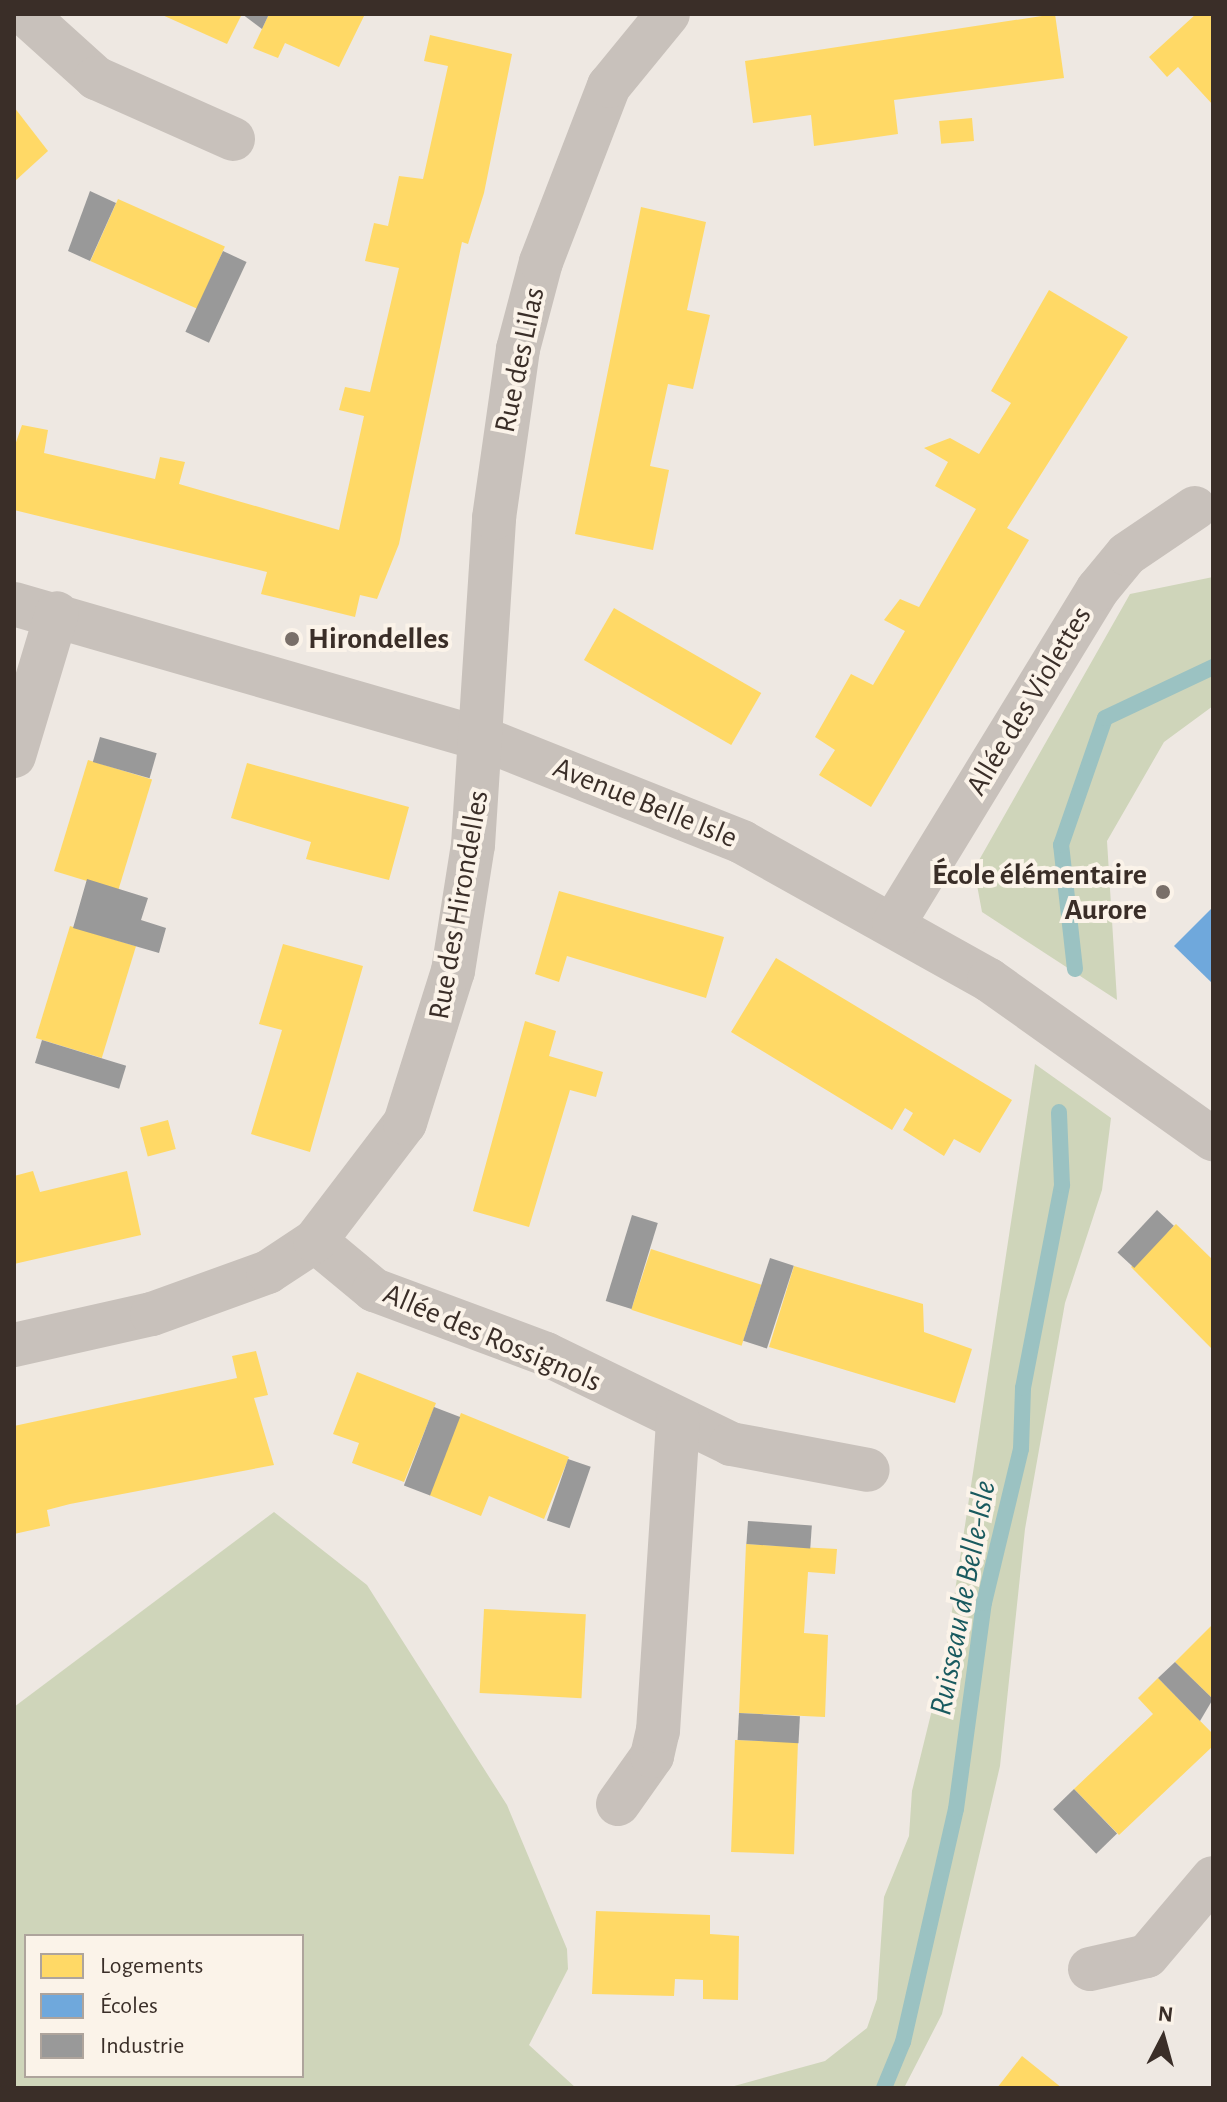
<!DOCTYPE html>
<html>
<head>
<meta charset="utf-8">
<style>
	body { margin:0 }
	#map { position:relative; width:1227px; height:2102px; overflow:hidden; background:#eee8e2; font-family:"Alegreya Sans",sans-serif }
	div>[style] { position:absolute }
	.green>* { inset:0; background:#cfd5ba }
	.homes>* { inset:0; background:#ffd966; transform-origin:0 0 }
	.schools>* { inset:0; background:#6fa8dc }
	.industry>* { inset:0; background:#999; transform-origin:0 0 }
	.stream>* { height:16px; margin:-8px; padding:0 8px; transform-origin:8px; border-radius:8px; background:#9bc2c2 }
	.minor>* { height:44px; margin:-22px; padding:0 22px; transform-origin:22px; border-radius:22px; background:#c8c1bb }
	.dots>* { width:22px; height:22px; translate:-50% -50%; box-sizing:border-box; border:4px solid #fbf3e9; border-radius:50% }
	span { translate:-50% -50%; white-space:nowrap; text-align:center; line-height:1.15; -webkit-text-stroke:8px #fbf3e9; paint-order:stroke }
	.street-label { font-size:30px; color:#3a2e28 }
	.poi-label { font-size:30px; color:#3a2e28; font-weight:700 }
	.left { translate:0 -50%; text-align:left }
	.right { translate:-100% -50%; text-align:right }
	.water-label { font-size:32px; color:#195a5f; font-style:italic }
	.frame { position:absolute; inset:0; border:16px solid #3a2e28; pointer-events:none }
	.legend { position:absolute; left:24px; top:1934px; width:280px; height:144px; box-sizing:border-box; background:#fbf3e9; border:2px solid #aea49c; margin:0; padding:10px 14px; list-style:none; font-size:24px; color:#3a2e28 }
	.legend li { display:flex; align-items:center; gap:16px; height:40px }
	.legend b { width:40px; border:2px solid #aea49c }
	.north { position:absolute; left:1123px; top:1998px; width:80px; height:80px; -webkit-text-stroke:6px #fbf3e9; paint-order:stroke; rotate:6deg; font-size:22px; font-weight:700; line-height:32px; text-align:center; color:#3a2e28 }
	.north::after { content:''; display:block; margin:auto; width:28px; height:36px; background:#3a2e28; clip-path:polygon(50% 0,100% 100%,50% 72%,0 100%) }
</style>
</head>
<body>
<div id="map">
	<div class="green">
		<div style="clip-path:polygon(1213px 577px,1213px 706px,1164px 742px,1107px 841px,1117px 1000px,982px 912px,974px 869px,1130px 594px)"></div>
		<div style="clip-path:polygon(1035px 1064px,1111px 1118px,1102px 1190px,1065px 1303px,1025px 1529px,1000px 1766px,942px 2014px,904px 2088px,727px 2088px,825px 2061px,867px 2028px,877px 1999px,884px 1897px,909px 1836px,912px 1791px,945px 1657px)"></div>
		<div style="clip-path:polygon(evenodd,274px 1512px,367px 1585px,507px 1805px,567px 1949px,568px 1969px,529px 2045px,576px 2088px,14px 2088px,14px 1707px,274px 1512px,26px 1936px,302px 1936px,302px 2076px,26px 2076px,26px 1936px)"></div>
	</div>
	<div class="homes">
		<div style="clip-path:polygon(160px 14px,242px 14px,227px 44px)"></div>
		<div style="clip-path:polygon(269px 14px,365px 14px,339px 67px,285px 43px,278px 58px,253px 48px)"></div>
		<div style="clip-path:polygon(1055px 14px,1064px 78px,894px 100px,898px 134px,814px 146px,811px 115px,753px 123px,745px 61px)"></div>
		<div style="clip-path:polygon(1196px 14px,1213px 14px,1213px 105px,1178px 67px,1167px 77px,1149px 57px)"></div>
		<div style="clip-path:polygon(430px 35px,512px 54px,484px 193px,468px 244px,462px 242px,399px 544px,377px 599px,360px 595px,355px 617px,290px 601px,261px 594px,267px 572px,14px 510px,14px 448px,22px 425px,48px 430px,44px 453px,155px 479px,160px 457px,185px 462px,179px 484px,339px 530px,364px 416px,339px 410px,345px 387px,370px 392px,399px 268px,365px 261px,374px 223px,388px 226px,399px 176px,423px 179px,448px 66px,424px 61px)"></div>
		<div style="clip-path:polygon(14px 107px,48px 151px,14px 182px)"></div>
		<div style="left:972px;top:118px;width:23px;height:33px;rotate:85deg"></div>
		<div style="left:118px;top:199px;width:117px;height:68px;rotate:24deg"></div>
		<div style="clip-path:polygon(641px 207px,706px 222px,687px 310px,710px 315px,693px 389px,668px 384px,650px 466px,669px 470px,653px 550px,575px 534px)"></div>
		<div style="clip-path:polygon(1049px 290px,1128px 337px,1007px 528px,1029px 540px,871px 807px,819px 775px,835px 750px,815px 737px,851px 674px,873px 685px,905px 631px,884px 620px,900px 599px,919px 607px,976px 509px,935px 486px,948px 462px,924px 448px,950px 438px,979px 454px,1011px 403px,991px 391px)"></div>
		<div style="left:614px;top:608px;width:170px;height:60px;rotate:30deg"></div>
		<div style="left:88px;top:760px;width:67px;height:116px;rotate:17deg"></div>
		<div style="clip-path:polygon(247px 763px,409px 807px,389px 880px,306px 859px,311px 842px,231px 818px)"></div>
		<div style="clip-path:polygon(559px 891px,724px 937px,706px 998px,567px 956px,559px 982px,535px 974px)"></div>
		<div style="left:70px;top:926px;width:69px;height:117px;rotate:17deg"></div>
		<div style="clip-path:polygon(283px 944px,363px 966px,310px 1152px,251px 1134px,282px 1030px,259px 1024px)"></div>
		<div style="clip-path:polygon(776px 958px,1012px 1100px,980px 1153px,954px 1139px,944px 1156px,903px 1130px,913px 1113px,905px 1108px,892px 1130px,731px 1032px)"></div>
		<div style="clip-path:polygon(525px 1021px,556px 1031px,549px 1056px,603px 1072px,596px 1097px,570px 1090px,529px 1227px,473px 1211px)"></div>
		<div style="left:168px;top:1120px;width:30px;height:29px;rotate:75deg"></div>
		<div style="clip-path:polygon(33px 1171px,40px 1192px,127px 1171px,141px 1235px,14px 1264px,14px 1176px)"></div>
		<div style="clip-path:polygon(1176px 1224px,1213px 1260px,1213px 1350px,1131px 1267px)"></div>
		<div style="left:651px;top:1249px;width:116px;height:64px;rotate:18deg"></div>
		<div style="clip-path:polygon(794px 1266px,923px 1304px,924px 1332px,972px 1349px,955px 1403px,769px 1347px)"></div>
		<div style="clip-path:polygon(256px 1351px,268px 1395px,254px 1398px,274px 1465px,70px 1504px,47px 1510px,50px 1526px,14px 1534px,14px 1426px,237px 1378px,232px 1356px)"></div>
		<div style="clip-path:polygon(357px 1372px,436px 1403px,404px 1482px,352px 1463px,359px 1443px,333px 1434px)"></div>
		<div style="clip-path:polygon(461px 1413px,569px 1457px,544px 1519px,489px 1496px,481px 1516px,429px 1495px)"></div>
		<div style="clip-path:polygon(746px 1544px,837px 1549px,835px 1574px,808px 1572px,804px 1633px,828px 1635px,825px 1717px,739px 1713px)"></div>
		<div style="left:484px;top:1609px;width:102px;height:84px;rotate:3deg"></div>
		<div style="clip-path:polygon(1213px 1624px,1213px 1699px,1175px 1662px)"></div>
		<div style="clip-path:polygon(1158px 1678px,1213px 1734px,1213px 1746px,1119px 1835px,1074px 1789px,1153px 1714px,1138px 1698px)"></div>
		<div style="left:735px;top:1740px;width:63px;height:112px;rotate:2deg"></div>
		<div style="clip-path:polygon(596px 1911px,710px 1915px,710px 1934px,739px 1936px,738px 2000px,703px 1999px,703px 1980px,675px 1979px,674px 1996px,592px 1994px)"></div>
		<div style="clip-path:polygon(1022px 2056px,1062px 2088px,997px 2088px)"></div>
	</div>
	<div class="schools">
		<div style="clip-path:polygon(1213px 907px,1213px 984px,1174px 946px)"></div>
	</div>
	<div class="industry">
		<div style="clip-path:polygon(242px 14px,269px 14px,262px 29px)"></div>
		<div style="clip-path:polygon(90px 191px,116px 203px,90px 261px,68px 251px)"></div>
		<div style="left:223px;top:251px;width:26px;height:89px;rotate:25deg"></div>
		<div style="left:100px;top:737px;width:59px;height:26px;rotate:16deg"></div>
		<div style="clip-path:polygon(87px 879px,148px 898px,141px 920px,166px 928px,159px 953px,73px 928px)"></div>
		<div style="left:42px;top:1040px;width:88px;height:24px;rotate:17deg"></div>
		<div style="left:1157px;top:1210px;width:23px;height:58px;rotate:43deg"></div>
		<div style="left:632px;top:1215px;width:27px;height:90px;rotate:17deg"></div>
		<div style="left:770px;top:1258px;width:25px;height:87px;rotate:18deg"></div>
		<div style="left:434px;top:1407px;width:28px;height:84px;rotate:21deg"></div>
		<div style="left:568px;top:1459px;width:24px;height:65px;rotate:19deg"></div>
		<div style="left:748px;top:1521px;width:64px;height:23px;rotate:4deg"></div>
		<div style="clip-path:polygon(1175px 1662px,1213px 1699px,1200px 1721px,1158px 1678px)"></div>
		<div style="left:739px;top:1713px;width:61px;height:27px;rotate:3deg"></div>
		<div style="left:1074px;top:1789px;width:62px;height:29px;rotate:46deg"></div>
	</div>
	<div class="stream">
		<div style="left:1075px;top:969px;width:125px;rotate:-96.4deg"></div>
		<div style="left:1061px;top:845px;width:134px;rotate:-70.9deg"></div>
		<div style="left:1105px;top:718px;width:119px;rotate:-25.3deg"></div>
		<div style="left:884px;top:2088px;width:50px;rotate:-67.6deg"></div>
		<div style="left:903px;top:2042px;width:239px;rotate:-77.2deg"></div>
		<div style="left:956px;top:1809px;width:208px;rotate:-82.3deg"></div>
		<div style="left:984px;top:1603px;width:158px;rotate:-76.5deg"></div>
		<div style="left:1021px;top:1449px;width:61px;rotate:-88.1deg"></div>
		<div style="left:1023px;top:1388px;width:207px;rotate:-79.1deg"></div>
		<div style="left:1062px;top:1185px;width:73px;rotate:-92.4deg"></div>
	</div>
	<div class="minor">
		<div style="left:25px;top:14px;width:96px;rotate:42deg"></div>
		<div style="left:96px;top:78px;width:150px;rotate:24deg"></div>
		<div style="left:14px;top:604px;width:491px;rotate:16.1deg"></div>
		<div style="left:486px;top:740px;width:276px;rotate:21.7deg"></div>
		<div style="left:742px;top:842px;width:283px;rotate:29.2deg"></div>
		<div style="left:989px;top:980px;width:275px;rotate:35.4deg"></div>
		<div style="left:14px;top:756px;width:149px;rotate:-73.3deg"></div>
		<div style="left:894px;top:923px;width:391px;rotate:-58.6deg"></div>
		<div style="left:1098px;top:589px;width:45px;rotate:-50.4deg"></div>
		<div style="left:1127px;top:554px;width:82px;rotate:-34.1deg"></div>
		<div style="left:315px;top:1241px;width:77px;rotate:39.7deg"></div>
		<div style="left:374px;top:1290px;width:184px;rotate:20.4deg"></div>
		<div style="left:546px;top:1354px;width:206px;rotate:25.9deg"></div>
		<div style="left:731px;top:1444px;width:139px;rotate:10.7deg"></div>
		<div style="left:14px;top:1345px;width:141px;rotate:-12.7deg"></div>
		<div style="left:152px;top:1314px;width:123px;rotate:-19.9deg"></div>
		<div style="left:268px;top:1272px;width:56px;rotate:-33.4deg"></div>
		<div style="left:315px;top:1241px;width:148px;rotate:-52.7deg"></div>
		<div style="left:405px;top:1123px;width:159px;rotate:-72.5deg"></div>
		<div style="left:453px;top:971px;width:128px;rotate:-81deg"></div>
		<div style="left:473px;top:845px;width:328px;rotate:-86.3deg"></div>
		<div style="left:494px;top:518px;width:171px;rotate:-81.9deg"></div>
		<div style="left:518px;top:349px;width:90px;rotate:-75.2deg"></div>
		<div style="left:541px;top:262px;width:189px;rotate:-68.9deg"></div>
		<div style="left:609px;top:86px;width:93px;rotate:-50.7deg"></div>
		<div style="left:618px;top:1804px;width:59px;rotate:-54.7deg"></div>
		<div style="left:652px;top:1756px;width:26px;rotate:-77deg"></div>
		<div style="left:658px;top:1731px;width:311px;rotate:-86.3deg"></div>
		<div style="left:1090px;top:1969px;width:58px;rotate:-12.8deg"></div>
		<div style="left:1147px;top:1956px;width:102px;rotate:-49.8deg"></div>
	</div>
	<div class="dots">
		<div style="left:292px;top:639px;background:#796f69"></div>
		<div style="left:1163px;top:892px;background:#796f69"></div>
	</div>
	<div class="street-label">
		<span style="left:520px;top:360px;rotate:-78deg">Rue des Lilas</span>
		<span style="left:1029px;top:701px;rotate:-59deg">Allée des Violettes</span>
		<span style="left:645px;top:803px;rotate:22deg">Avenue Belle Isle</span>
		<span style="left:459px;top:905px;rotate:-80deg">Rue des Hirondelles</span>
		<span style="left:492px;top:1338px;rotate:23deg">Allée des Rossignols</span>
	</div>
	<div class="poi-label">
		<span class="left" style="left:308px;top:639px">Hirondelles</span>
		<span class="right" style="left:1147px;top:892px">École élémentaire<br>Aurore</span>
	</div>
	<div class="water-label">
		<span style="left:963px;top:1598px;rotate:-79deg">Ruisseau de Belle-Isle</span>
	</div>
	<div class="frame"></div>
	<ul class="legend">
	<li><b style="height:22px;background:#ffd966"></b>Logements</li>
	<li><b style="height:22px;background:#6fa8dc"></b>Écoles</li>
	<li><b style="height:22px;background:#999"></b>Industrie</li>
	</ul>
	<div class="north">N</div>
</div>
</body>
</html>
